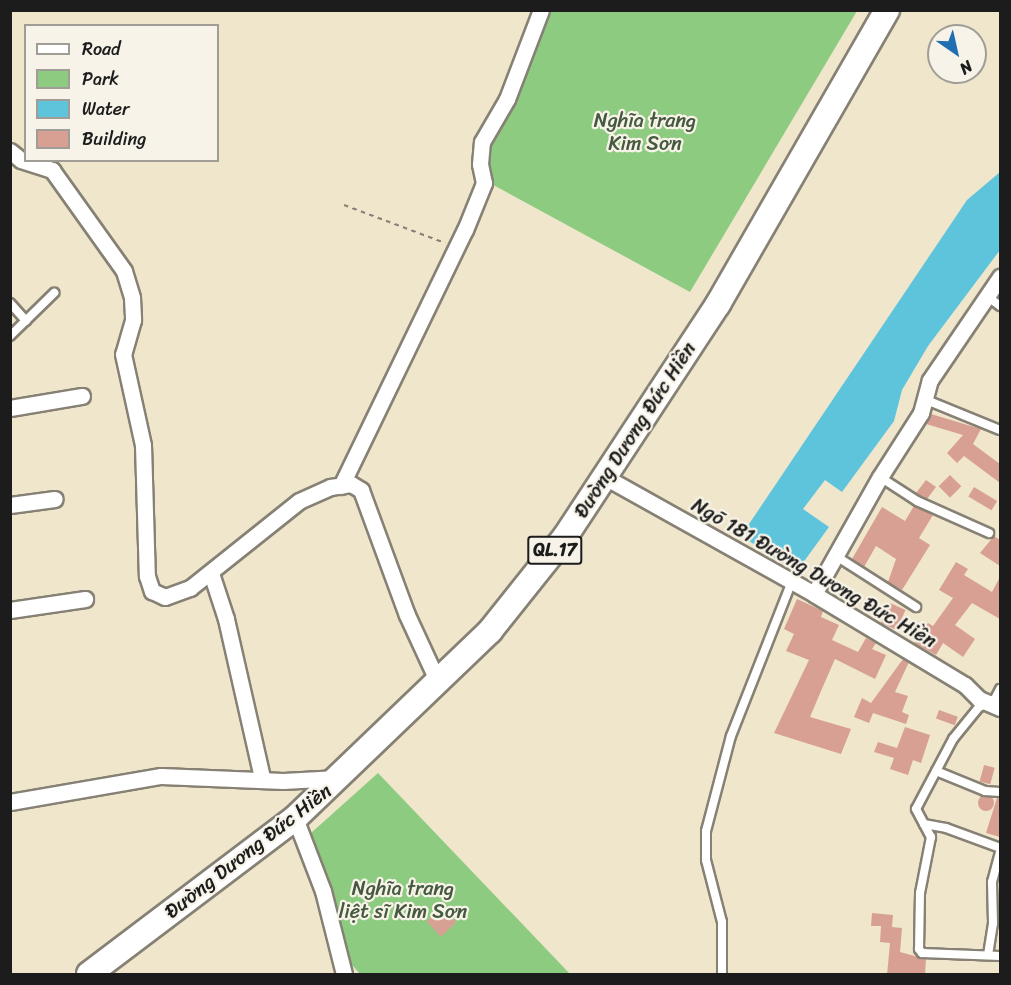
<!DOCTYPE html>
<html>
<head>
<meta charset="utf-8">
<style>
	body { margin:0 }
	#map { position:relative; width:1011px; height:985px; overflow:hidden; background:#efe6cc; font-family:Sriracha,sans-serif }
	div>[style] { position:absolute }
	.green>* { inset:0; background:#8dcb80 }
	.water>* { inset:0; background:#5dc4db }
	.building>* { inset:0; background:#d8a093; transform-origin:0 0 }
	.round { border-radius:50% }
	.path>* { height:2px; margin-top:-1px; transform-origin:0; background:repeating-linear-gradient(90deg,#868174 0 4.5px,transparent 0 9px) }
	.roads { filter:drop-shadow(2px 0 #868174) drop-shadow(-2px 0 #868174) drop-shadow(0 2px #868174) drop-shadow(0 -2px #868174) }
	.service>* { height:8px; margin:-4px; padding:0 4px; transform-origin:4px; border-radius:4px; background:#fff }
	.minor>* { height:15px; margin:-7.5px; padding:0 7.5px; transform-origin:7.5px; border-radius:7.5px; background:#fff }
	.trunk>* { height:24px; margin:-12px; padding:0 12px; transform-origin:12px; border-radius:12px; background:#fff }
	span { translate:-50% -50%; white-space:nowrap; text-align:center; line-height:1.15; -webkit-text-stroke:4.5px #f7f3e8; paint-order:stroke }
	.shield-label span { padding:2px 4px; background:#f7f3e8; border:2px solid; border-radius:4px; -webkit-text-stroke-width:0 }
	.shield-label { font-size:18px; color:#1c1c1c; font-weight:700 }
	.park-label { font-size:20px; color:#44593f }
	.street-label { font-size:20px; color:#1c1c1c }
	.frame { position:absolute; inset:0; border:12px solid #1c1c1c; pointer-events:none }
	.legend { position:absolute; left:24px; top:24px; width:195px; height:138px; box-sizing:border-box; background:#f7f3e8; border:2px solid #9f9d96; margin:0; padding:8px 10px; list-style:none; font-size:18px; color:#1c1c1c }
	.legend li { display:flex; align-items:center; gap:12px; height:30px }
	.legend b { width:30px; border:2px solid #9f9d96 }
	.north { position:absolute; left:927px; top:24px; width:60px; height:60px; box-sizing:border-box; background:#f7f3e8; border:2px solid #9f9d96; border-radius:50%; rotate:146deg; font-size:16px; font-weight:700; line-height:24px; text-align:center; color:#1c1c1c }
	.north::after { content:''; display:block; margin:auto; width:21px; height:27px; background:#1f6fb2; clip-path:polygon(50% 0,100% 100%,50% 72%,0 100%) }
</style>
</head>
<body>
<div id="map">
	<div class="green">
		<div style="clip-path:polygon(538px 11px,857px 11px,690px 292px,486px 181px,482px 142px)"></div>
		<div style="clip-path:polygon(378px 773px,570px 974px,360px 974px,346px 958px,311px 833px)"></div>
	</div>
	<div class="water">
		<div style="clip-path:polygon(1000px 172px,1000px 250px,928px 346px,902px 390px,894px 421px,842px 492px,825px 480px,803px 509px,829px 527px,805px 560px,797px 566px,783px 563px,749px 541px,745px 530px,967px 200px)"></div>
	</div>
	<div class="building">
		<div style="clip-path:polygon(931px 414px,981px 429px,973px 444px,1000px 464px,1000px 483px,964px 456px,957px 463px,947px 453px,963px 435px,926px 424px)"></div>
		<div style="left:950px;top:475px;width:16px;height:16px;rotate:45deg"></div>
		<div style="clip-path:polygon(926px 480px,936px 487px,927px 499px,916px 493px)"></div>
		<div style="left:974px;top:487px;width:27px;height:11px;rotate:31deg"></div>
		<div style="clip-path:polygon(914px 506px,933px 515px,919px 538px,930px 545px,902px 590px,888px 582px,896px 559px,876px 546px,864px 567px,852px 559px,882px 507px,905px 521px)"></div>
		<div style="clip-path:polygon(994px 536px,1000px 540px,1000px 566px,980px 553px)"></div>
		<div style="clip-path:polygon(956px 562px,968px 569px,964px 575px,992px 592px,1000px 577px,1000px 619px,972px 603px,955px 625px,975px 639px,963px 657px,943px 643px,936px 655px,914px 643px,928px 623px,933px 626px,953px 598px,939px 590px)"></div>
		<div style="clip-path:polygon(797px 599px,823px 611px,821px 617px,839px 625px,832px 640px,858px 652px,866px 638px,876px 643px,872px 649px,886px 655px,875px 679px,835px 659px,821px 691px,810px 717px,851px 729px,841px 754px,774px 733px,809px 660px,786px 651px,794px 634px,784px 629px)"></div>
		<div style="left:890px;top:603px;width:17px;height:22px;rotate:24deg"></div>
		<div style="clip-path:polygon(903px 659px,909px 662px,895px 692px,908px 696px,902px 712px,909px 715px,906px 724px,873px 713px,869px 723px,854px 717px,862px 698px,871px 703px)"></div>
		<div style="left:939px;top:710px;width:20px;height:9px;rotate:20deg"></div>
		<div style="clip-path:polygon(905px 727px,930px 735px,921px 763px,913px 760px,908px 775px,890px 769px,894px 758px,874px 752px,878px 742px,897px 748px)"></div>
		<div style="left:984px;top:765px;width:11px;height:17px;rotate:15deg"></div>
		<div class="round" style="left:978px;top:795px;width:16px;height:16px"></div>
		<div style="clip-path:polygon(997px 798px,1000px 798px,1000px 837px,986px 833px)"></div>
		<div style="left:442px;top:907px;width:21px;height:21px;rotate:47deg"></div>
		<div style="clip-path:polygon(872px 913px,893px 915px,892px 927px,902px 928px,900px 952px,926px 959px,925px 975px,887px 975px,890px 943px,880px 942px,881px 926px,871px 926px)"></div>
	</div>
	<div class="path">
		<div style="left:344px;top:205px;width:108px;rotate:20.6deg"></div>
	</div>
	<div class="roads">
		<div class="service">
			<div style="left:986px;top:295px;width:18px;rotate:38deg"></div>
			<div style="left:10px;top:303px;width:24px;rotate:48deg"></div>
			<div style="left:10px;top:336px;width:62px;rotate:-44.3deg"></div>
			<div style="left:924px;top:399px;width:82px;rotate:22.2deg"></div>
			<div style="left:880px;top:477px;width:44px;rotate:33deg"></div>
			<div style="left:917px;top:501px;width:79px;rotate:24deg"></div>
			<div style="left:836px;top:556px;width:95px;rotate:32.5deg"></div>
			<div style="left:1000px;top:689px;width:11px;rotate:117deg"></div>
			<div style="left:995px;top:699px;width:18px;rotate:153deg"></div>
			<div style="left:979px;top:707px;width:41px;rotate:129.1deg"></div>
			<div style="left:953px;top:739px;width:79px;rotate:117.9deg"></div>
			<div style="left:916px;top:809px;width:32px;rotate:62deg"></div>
			<div style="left:931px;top:837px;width:57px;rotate:101.1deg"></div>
			<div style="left:920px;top:893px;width:56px;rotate:91deg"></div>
			<div style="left:919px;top:949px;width:5px;rotate:53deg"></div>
			<div style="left:922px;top:953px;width:78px;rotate:2.2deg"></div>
			<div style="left:936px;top:771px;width:53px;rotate:22.2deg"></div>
			<div style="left:985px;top:791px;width:15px;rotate:4deg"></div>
			<div style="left:924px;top:824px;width:22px;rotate:10deg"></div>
			<div style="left:946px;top:828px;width:58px;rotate:20.3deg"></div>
			<div style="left:988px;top:955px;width:32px;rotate:-81deg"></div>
			<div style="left:993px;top:923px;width:41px;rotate:-91.4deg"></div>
			<div style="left:992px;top:882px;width:30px;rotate:-75deg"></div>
			<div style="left:722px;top:974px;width:52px;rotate:-90deg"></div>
			<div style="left:722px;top:922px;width:64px;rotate:-104.5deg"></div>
			<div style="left:706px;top:860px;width:29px;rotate:-90deg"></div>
			<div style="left:706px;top:831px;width:98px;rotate:-75.3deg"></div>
			<div style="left:731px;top:736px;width:163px;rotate:-68.5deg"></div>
		</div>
		<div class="minor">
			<div style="left:10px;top:151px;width:14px;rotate:39deg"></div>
			<div style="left:21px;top:160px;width:33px;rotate:18deg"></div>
			<div style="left:52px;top:170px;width:124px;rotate:54.5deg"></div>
			<div style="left:124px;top:271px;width:28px;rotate:73deg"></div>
			<div style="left:132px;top:298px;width:22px;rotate:87deg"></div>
			<div style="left:133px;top:320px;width:35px;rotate:106deg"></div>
			<div style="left:123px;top:354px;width:93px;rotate:77.6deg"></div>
			<div style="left:143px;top:445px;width:131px;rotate:88.3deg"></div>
			<div style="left:147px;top:576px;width:16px;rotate:72deg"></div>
			<div style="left:152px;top:591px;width:14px;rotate:25deg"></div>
			<div style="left:165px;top:597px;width:27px;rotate:-20deg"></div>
			<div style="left:190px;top:588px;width:139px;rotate:-38.6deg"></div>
			<div style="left:299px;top:501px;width:34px;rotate:-24deg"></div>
			<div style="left:330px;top:487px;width:21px;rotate:-8deg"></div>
			<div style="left:351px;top:484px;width:12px;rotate:31deg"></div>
			<div style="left:361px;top:490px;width:133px;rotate:69.8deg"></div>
			<div style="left:407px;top:615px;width:74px;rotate:65.2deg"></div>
			<div style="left:10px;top:408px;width:73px;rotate:-9.5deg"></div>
			<div style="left:605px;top:477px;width:240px;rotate:29.2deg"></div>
			<div style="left:814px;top:594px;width:176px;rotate:31.1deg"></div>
			<div style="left:965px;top:685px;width:20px;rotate:45deg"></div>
			<div style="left:979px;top:699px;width:23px;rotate:23deg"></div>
			<div style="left:341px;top:486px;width:284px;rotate:-64.2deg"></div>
			<div style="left:465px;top:230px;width:51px;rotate:-68deg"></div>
			<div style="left:484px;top:183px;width:19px;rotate:-102deg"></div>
			<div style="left:480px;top:164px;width:22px;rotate:-85deg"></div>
			<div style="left:482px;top:142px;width:50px;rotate:-59.8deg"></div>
			<div style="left:507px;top:99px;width:95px;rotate:-69.1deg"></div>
			<div style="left:10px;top:505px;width:45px;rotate:-7.6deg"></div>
			<div style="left:211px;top:573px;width:48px;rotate:71.9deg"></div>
			<div style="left:226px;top:619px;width:163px;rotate:77.2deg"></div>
			<div style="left:814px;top:594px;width:134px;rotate:-60.6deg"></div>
			<div style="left:880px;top:477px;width:76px;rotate:-57.4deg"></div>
			<div style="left:921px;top:413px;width:34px;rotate:-75deg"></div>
			<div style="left:930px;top:380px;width:125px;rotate:-55.8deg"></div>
			<div style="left:10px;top:610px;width:76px;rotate:-8.3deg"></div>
			<div style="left:10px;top:802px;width:153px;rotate:-9.8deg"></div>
			<div style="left:161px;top:776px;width:122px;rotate:2.3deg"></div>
			<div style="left:283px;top:781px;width:55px;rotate:-3.1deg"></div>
			<div style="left:295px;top:818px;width:78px;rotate:69deg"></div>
			<div style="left:323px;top:891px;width:86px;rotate:75.8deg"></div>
		</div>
		<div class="trunk">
			<div style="left:89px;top:974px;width:258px;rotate:-37.1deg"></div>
			<div style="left:295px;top:818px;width:270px;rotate:-43.8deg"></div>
			<div style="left:490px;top:631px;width:120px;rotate:-51.4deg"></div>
			<div style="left:565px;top:537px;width:279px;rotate:-56.7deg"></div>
			<div style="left:718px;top:304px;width:339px;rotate:-60.1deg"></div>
		</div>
	</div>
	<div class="shield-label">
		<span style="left:555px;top:550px">QL.17</span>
	</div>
	<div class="park-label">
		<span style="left:645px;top:132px">Nghĩa trang<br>Kim Sơn</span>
		<span style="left:403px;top:900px">Nghĩa trang<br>liệt sĩ Kim Sơn</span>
	</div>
	<div class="street-label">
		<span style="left:635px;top:430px;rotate:-57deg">Đường Dương Đức Hiền</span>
		<span style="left:814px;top:573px;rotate:30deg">Ngõ 181 Đường Dương Đức Hiền</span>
		<span style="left:248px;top:851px;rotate:-38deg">Đường Dương Đức Hiền</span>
	</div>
	<div class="frame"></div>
	<ul class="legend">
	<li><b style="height:8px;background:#fff"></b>Road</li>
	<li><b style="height:16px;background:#8dcb80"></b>Park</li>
	<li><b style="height:16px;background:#5dc4db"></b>Water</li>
	<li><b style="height:16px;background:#d8a093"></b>Building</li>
	</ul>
	<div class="north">N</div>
</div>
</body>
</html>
